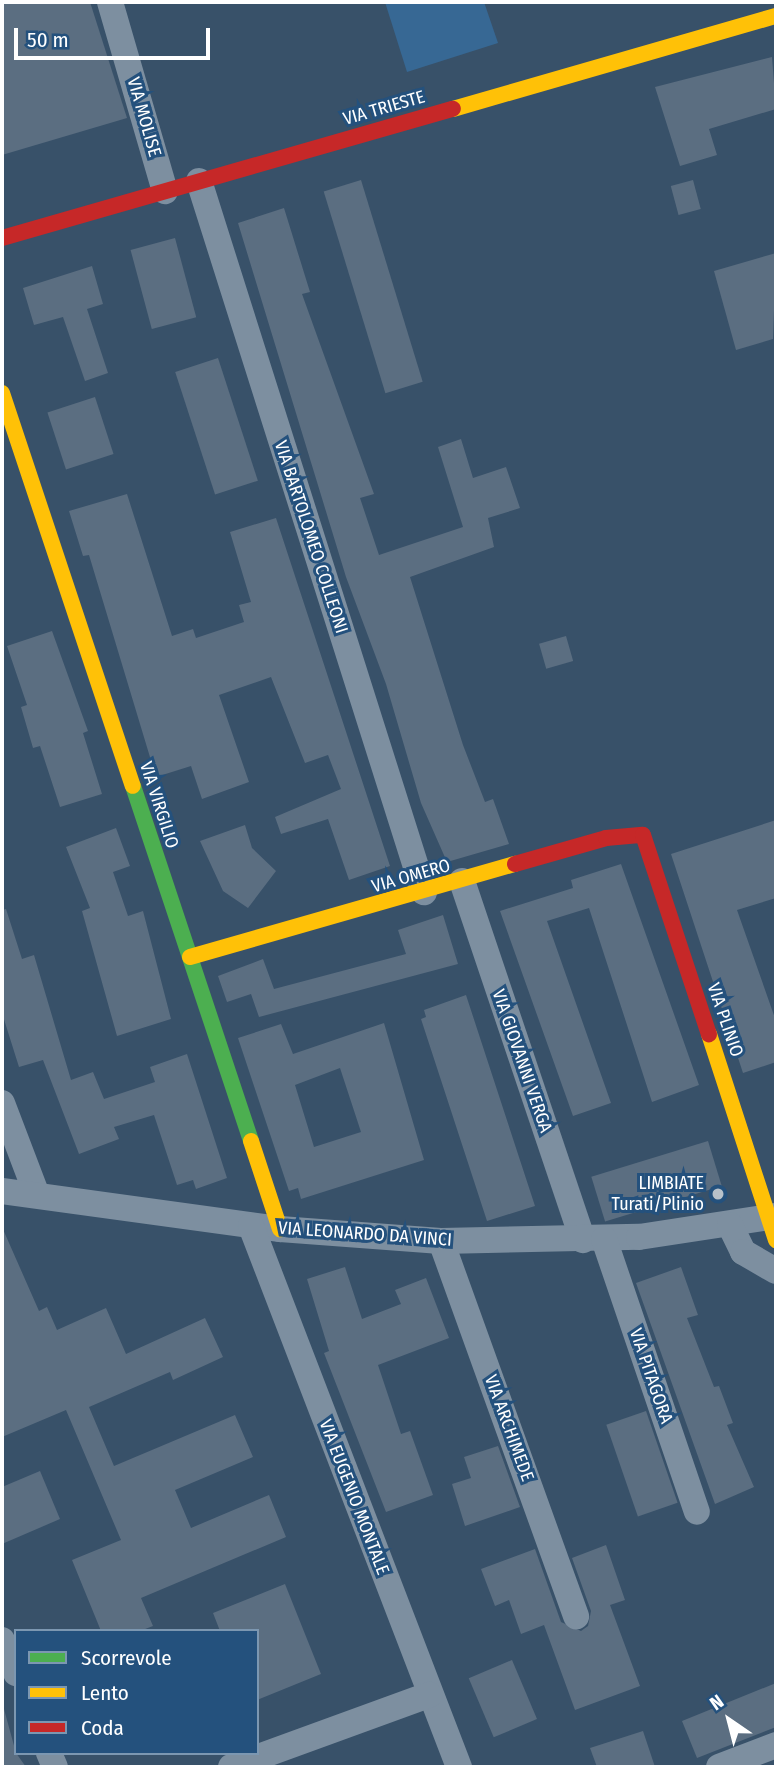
<!DOCTYPE html>
<html>
<head>
<meta charset="utf-8">
<style>
	body { margin:0 }
	#map { position:relative; width:778px; height:1769px; overflow:hidden; background:#385169; font-family:"Fira Sans Condensed",sans-serif }
	div>[style] { position:absolute }
	.green>* { inset:0; background:#376894 }
	.building>* { inset:0; background:#5b6e81; transform-origin:0 0 }
	.street>* { height:26px; margin:-13px; padding:0 13px; transform-origin:13px; border-radius:13px; background:#7d8fa0 }
	.fast>* { height:16px; margin:-8px; padding:0 8px; transform-origin:8px; border-radius:8px; background:#4caf50 }
	.slow>* { height:16px; margin:-8px; padding:0 8px; transform-origin:8px; border-radius:8px; background:#ffc107 }
	.jam>* { height:16px; margin:-8px; padding:0 8px; transform-origin:8px; border-radius:8px; background:#c62828 }
	.dots>* { width:19px; height:19px; translate:-50% -50%; box-sizing:border-box; border:4px solid #24517d; border-radius:50% }
	span { translate:-50% -50%; white-space:nowrap; text-align:center; line-height:1.15; -webkit-text-stroke:6px #24517d; paint-order:stroke }
	.street-label { font-size:18px; color:#fff }
	.poi-label { font-size:18px; color:#fff }
	.right { translate:-100% -50%; text-align:right }
	.frame { position:absolute; inset:0; border:4px solid #fff; pointer-events:none }
	.legend { position:absolute; left:14px; top:1629px; width:245px; height:126px; box-sizing:border-box; background:#24517d; border:2px solid #7c97b1; margin:0; padding:9px 12px; list-style:none; font-size:21px; color:#fff }
	.legend li { display:flex; align-items:center; gap:14px; height:35px }
	.legend b { width:35px; border:2px solid #7c97b1 }
	.north { position:absolute; left:694px; top:1685px; width:70px; height:70px; -webkit-text-stroke:5px #24517d; paint-order:stroke; rotate:325deg; font-size:19px; font-weight:700; line-height:28px; text-align:center; color:#fff }
	.north::after { content:''; display:block; margin:auto; width:24px; height:32px; background:#fff; clip-path:polygon(50% 0,100% 100%,50% 72%,0 100%) }
	.scale { position:absolute; left:14px; top:28px; width:196px; height:32px; box-sizing:border-box; border:4px solid #fff; border-top:0; padding-left:9px; font-size:21px; line-height:24px; white-space:nowrap; color:#fff; -webkit-text-stroke:5px #24517d; paint-order:stroke }
</style>
</head>
<body>
<div id="map">
	<div class="green">
		<div style="clip-path:polygon(385px 2px,484px 2px,498px 43px,407px 72px)"></div>
	</div>
	<div class="building">
		<div style="clip-path:polygon(2px 2px,90px 2px,127px 118px,2px 155px)"></div>
		<div style="clip-path:polygon(772px 57px,776px 109px,709px 129px,717px 155px,680px 166px,655px 87px)"></div>
		<div style="left:361px;top:180px;width:211px;height:39px;rotate:73deg"></div>
		<div style="left:693px;top:180px;width:30px;height:23px;rotate:75deg"></div>
		<div style="clip-path:polygon(284px 208px,310px 292px,302px 294px,374px 494px,360px 498px,379px 555px,463px 527px,438px 447px,461px 439px,473px 478px,506px 467px,520px 508px,488px 518px,494px 547px,410px 577px,463px 745px,485px 802px,493px 799px,509px 844px,447px 862px,421px 803px,386px 684px,346px 577px,238px 223px)"></div>
		<div style="left:175px;top:238px;width:82px;height:46px;rotate:75deg"></div>
		<div style="clip-path:polygon(776px 253px,773px 339px,736px 350px,714px 271px)"></div>
		<div style="clip-path:polygon(92px 266px,103px 304px,87px 309px,108px 373px,85px 381px,63px 317px,34px 325px,23px 288px)"></div>
		<div style="left:218px;top:358px;width:129px;height:45px;rotate:72deg"></div>
		<div style="left:95px;top:397px;width:60px;height:50px;rotate:72deg"></div>
		<div style="clip-path:polygon(127px 494px,172px 636px,193px 629px,196px 638px,244px 622px,239px 605px,251px 602px,230px 532px,276px 518px,390px 866px,349px 880px,328px 819px,281px 834px,275px 817px,341px 789px,328px 755px,305px 763px,271px 677px,219px 695px,249px 782px,202px 799px,191px 766px,156px 777px,89px 555px,83px 556px,69px 511px)"></div>
		<div style="clip-path:polygon(52px 631px,88px 731px,83px 733px,102px 794px,60px 807px,40px 746px,33px 748px,21px 707px,27px 705px,7px 646px)"></div>
		<div style="left:566px;top:636px;width:26px;height:28px;rotate:74deg"></div>
		<div style="clip-path:polygon(776px 820px,776px 898px,737px 910px,776px 1021px,776px 1062px,743px 1073px,671px 854px)"></div>
		<div style="clip-path:polygon(245px 825px,252px 848px,276px 871px,248px 908px,223px 891px,200px 841px)"></div>
		<div style="clip-path:polygon(116px 828px,130px 866px,113px 872px,128px 916px,143px 911px,171px 1019px,117px 1036px,82px 911px,90px 908px,66px 847px)"></div>
		<div style="clip-path:polygon(621px 864px,699px 1085px,652px 1102px,589px 908px,547px 921px,611px 1103px,573px 1116px,500px 911px,573px 888px,571px 880px)"></div>
		<div style="clip-path:polygon(6px 909px,22px 959px,34px 955px,71px 1080px,93px 1072px,104px 1099px,155px 1082px,150px 1067px,187px 1054px,227px 1178px,196px 1189px,193px 1180px,177px 1185px,154px 1115px,114px 1127px,119px 1139px,79px 1154px,43px 1060px,19px 1067px,2px 1013px,2px 910px)"></div>
		<div style="clip-path:polygon(443px 915px,458px 964px,259px 1017px,251px 994px,227px 1002px,218px 976px,263px 959px,274px 989px,406px 954px,398px 930px)"></div>
		<div style="clip-path:polygon(466px 995px,535px 1206px,487px 1221px,421px 1019px,426px 1017px,424px 1010px)"></div>
		<div style="clip-path:polygon(evenodd,384px 1023px,424px 1160px,301px 1199px,298px 1188px,289px 1191px,238px 1038px,281px 1024px,293px 1054px,384px 1023px,340px 1068px,361px 1132px,314px 1147px,295px 1085px,340px 1068px)"></div>
		<div style="left:708px;top:1141px;width:47px;height:122px;rotate:73deg"></div>
		<div style="clip-path:polygon(2px 1227px,39px 1311px,47px 1307px,57px 1330px,106px 1308px,126px 1354px,205px 1318px,223px 1357px,173px 1380px,170px 1372px,89px 1407px,114px 1466px,235px 1415px,253px 1457px,175px 1490px,191px 1528px,269px 1495px,286px 1537px,141px 1598px,153px 1626px,140px 1631px,101px 1631px,72px 1560px,121px 1540px,66px 1410px,2px 1437px)"></div>
		<div style="clip-path:polygon(345px 1267px,362px 1319px,401px 1304px,395px 1290px,426px 1278px,449px 1338px,378px 1365px,401px 1434px,410px 1431px,433px 1495px,386px 1512px,324px 1353px,329px 1351px,307px 1279px)"></div>
		<div style="clip-path:polygon(681px 1267px,698px 1315px,687px 1318px,714px 1387px,719px 1386px,733px 1423px,727px 1425px,754px 1487px,715px 1504px,636px 1283px)"></div>
		<div style="left:646px;top:1411px;width:97px;height:42px;rotate:71deg"></div>
		<div style="clip-path:polygon(498px 1446px,520px 1507px,465px 1526px,452px 1484px,471px 1478px,464px 1457px)"></div>
		<div style="clip-path:polygon(40px 1471px,60px 1519px,2px 1544px,2px 1487px)"></div>
		<div style="clip-path:polygon(606px 1545px,625px 1600px,610px 1605px,640px 1686px,575px 1710px,544px 1625px,521px 1634px,509px 1600px,495px 1606px,481px 1569px,535px 1549px,561px 1622px,581px 1631px,588px 1626px,591px 1611px,572px 1558px)"></div>
		<div style="clip-path:polygon(285px 1584px,321px 1674px,257px 1700px,257px 1631px,220px 1631px,213px 1613px)"></div>
		<div style="left:512px;top:1660px;width:64px;height:47px;rotate:67deg"></div>
		<div style="clip-path:polygon(776px 1683px,776px 1727px,697px 1758px,682px 1721px)"></div>
		<div style="clip-path:polygon(4px 1709px,16px 1753px,26px 1767px,2px 1767px)"></div>
		<div style="clip-path:polygon(643px 1731px,655px 1767px,597px 1767px,590px 1748px)"></div>
	</div>
	<div class="street">
		<div style="left:110px;top:2px;width:197px;rotate:73.8deg"></div>
		<div style="left:199px;top:181px;width:746px;rotate:72.44deg"></div>
		<div style="left:462px;top:881px;width:379px;rotate:71.4deg"></div>
		<div style="left:2px;top:1103px;width:98px;rotate:69.2deg"></div>
		<div style="left:2px;top:1191px;width:281px;rotate:7.8deg"></div>
		<div style="left:280px;top:1229px;width:161px;rotate:4.3deg"></div>
		<div style="left:441px;top:1241px;width:198px;rotate:-1.2deg"></div>
		<div style="left:639px;top:1237px;width:139px;rotate:-8.7deg"></div>
		<div style="left:730px;top:1225px;width:30px;rotate:64deg"></div>
		<div style="left:743px;top:1252px;width:38px;rotate:30deg"></div>
		<div style="left:251px;top:1226px;width:580px;rotate:68.97deg"></div>
		<div style="left:604px;top:1239px;width:288px;rotate:71.2deg"></div>
		<div style="left:441px;top:1241px;width:399px;rotate:70.2deg"></div>
		<div style="left:2px;top:1640px;width:36px;rotate:67deg"></div>
		<div style="left:49px;top:1753px;width:15px;rotate:67deg"></div>
		<div style="left:231px;top:1767px;width:211px;rotate:-20deg"></div>
		<div style="left:719px;top:1767px;width:61px;rotate:-21.1deg"></div>
	</div>
	<div class="fast">
		<div style="left:133px;top:786px;width:374px;rotate:71.6deg"></div>
	</div>
	<div class="slow">
		<div style="left:453px;top:109px;width:336px;rotate:-16.1deg"></div>
		<div style="left:2px;top:393px;width:414px;rotate:71.6deg"></div>
		<div style="left:190px;top:957px;width:338px;rotate:-16deg"></div>
		<div style="left:709px;top:1034px;width:217px;rotate:72deg"></div>
		<div style="left:251px;top:1141px;width:93px;rotate:71.8deg"></div>
	</div>
	<div class="jam">
		<div style="left:2px;top:238px;width:469px;rotate:-16deg"></div>
		<div style="left:515px;top:864px;width:95px;rotate:-15.9deg"></div>
		<div style="left:606px;top:838px;width:37px;rotate:-5deg"></div>
		<div style="left:643px;top:835px;width:210px;rotate:71.7deg"></div>
	</div>
	<div class="dots">
		<div style="left:718px;top:1194px;background:#b9c2ca"></div>
	</div>
	<div class="street-label">
		<span style="left:384px;top:108px;rotate:-16deg">VIA TRIESTE</span>
		<span style="left:144px;top:117px;rotate:74deg">VIA MOLISE</span>
		<span style="left:311px;top:537px;rotate:72deg">VIA BARTOLOMEO COLLEONI</span>
		<span style="left:159px;top:805px;rotate:72deg">VIA VIRGILIO</span>
		<span style="left:411px;top:876px;rotate:-16deg">VIA OMERO</span>
		<span style="left:725px;top:1020px;rotate:71deg">VIA PLINIO</span>
		<span style="left:522px;top:1061px;rotate:71deg">VIA GIOVANNI VERGA</span>
		<span style="left:365px;top:1234px;rotate:4deg">VIA LEONARDO DA VINCI</span>
		<span style="left:651px;top:1376px;rotate:71deg">VIA PITAGORA</span>
		<span style="left:509px;top:1428px;rotate:70deg">VIA ARCHIMEDE</span>
		<span style="left:354px;top:1497px;rotate:69deg">VIA EUGENIO MONTALE</span>
	</div>
	<div class="poi-label">
		<span class="right" style="left:704px;top:1194px">LIMBIATE<br>Turati/Plinio</span>
	</div>
	<div class="frame"></div>
	<ul class="legend">
	<li><b style="height:9px;background:#4caf50"></b>Scorrevole</li>
	<li><b style="height:9px;background:#ffc107"></b>Lento</li>
	<li><b style="height:9px;background:#c62828"></b>Coda</li>
	</ul>
	<div class="north">N</div>
	<div class="scale">50 m</div>
</div>
</body>
</html>
